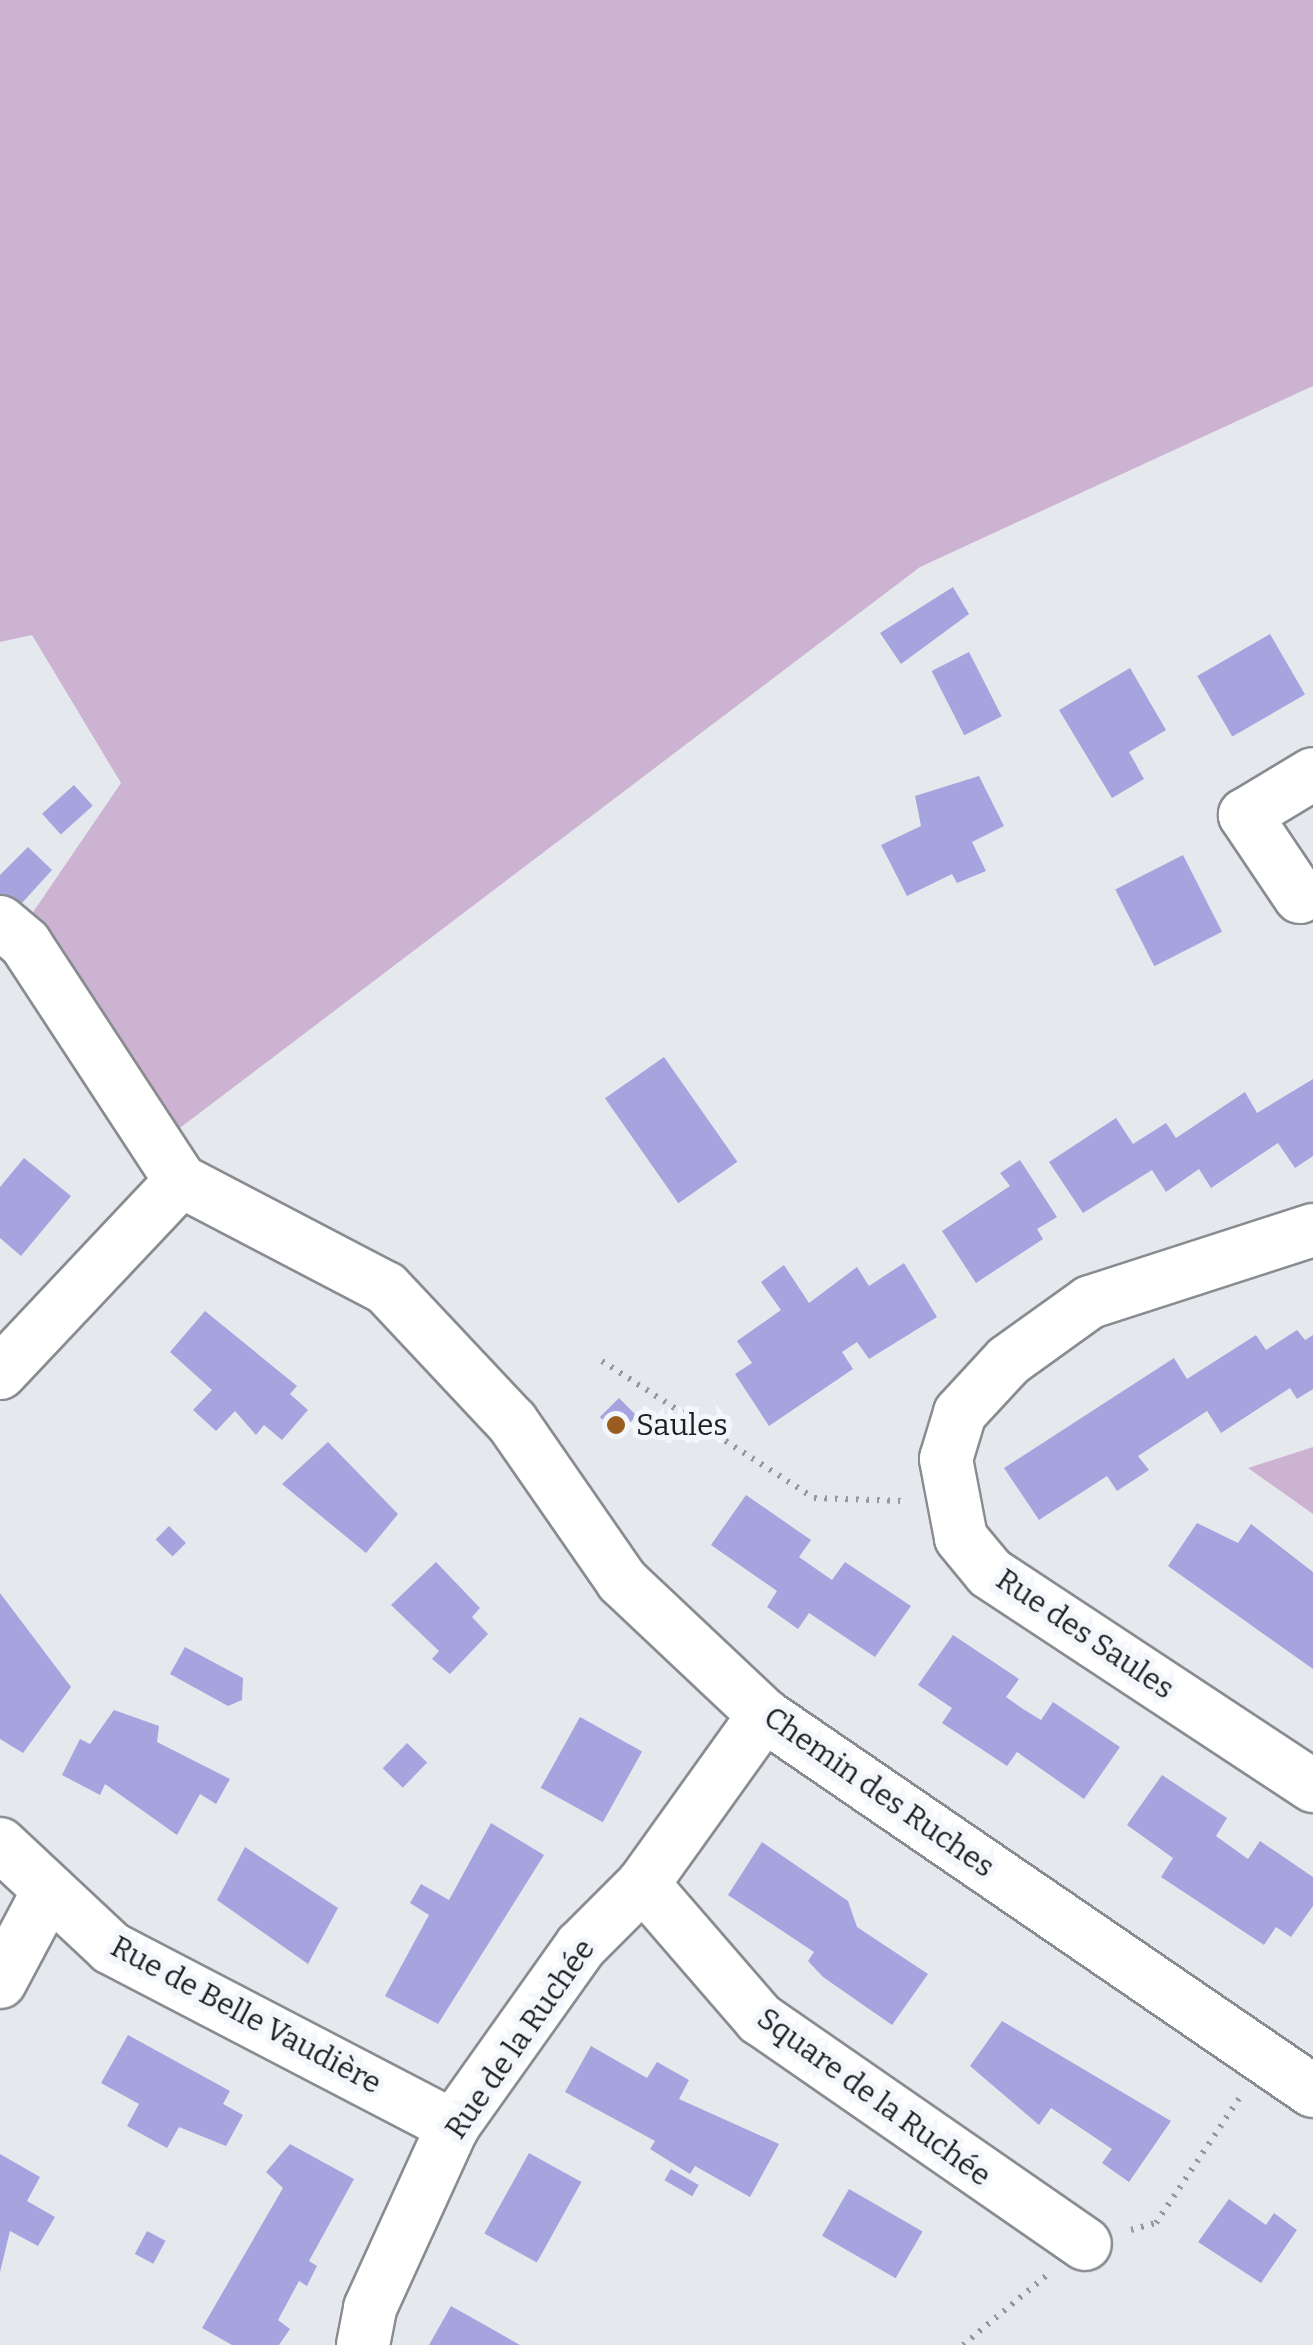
<!DOCTYPE html>
<html>
<head>
<meta charset="utf-8">
<style>
	body { margin:0 }
	#map { position:relative; width:1313px; height:2345px; overflow:hidden; background:#e5e9ee; font-family:Bitter,serif }
	div>[style] { position:absolute }
	.green>* { inset:0; background:#cdb3d2 }
	.building>* { inset:0; background:#a6a4de; transform-origin:0 0 }
	.path>* { height:6px; margin-top:-3px; transform-origin:0; background:repeating-linear-gradient(90deg,#95989c 0 2.5px,transparent 0 10.5px) }
	.roads { filter:drop-shadow(2px 0 #898c90) drop-shadow(-2px 0 #898c90) drop-shadow(0 2px #898c90) drop-shadow(0 -2px #898c90) }
	.minor>* { height:52px; margin:-26px; padding:0 26px; transform-origin:26px; border-radius:26px; background:#fff }
	.dots>* { width:28px; height:28px; translate:-50% -50%; box-sizing:border-box; border:5px solid #f3f6fb; border-radius:50% }
	span { translate:-50% -50%; white-space:nowrap; text-align:center; line-height:1.15; -webkit-text-stroke:10px #f3f6fb; paint-order:stroke }
	.poi-label { font-size:30px; color:#1e1f21 }
	.left { translate:0 -50%; text-align:left }
	.street-label { font-size:30px; color:#1e1f21 }
</style>
</head>
<body>
<div id="map">
	<div class="green">
		<div style="clip-path:polygon(0 0,1313px 0,1313px 386px,920px 567px,172px 1134px,27px 921px,121px 783px,32px 635px,0 642px)"></div>
		<div style="clip-path:polygon(1313px 1447px,1313px 1514px,1248px 1468px)"></div>
	</div>
	<div class="building">
		<div style="clip-path:polygon(953px 587px,969px 614px,901px 664px,880px 633px)"></div>
		<div style="left:1270px;top:634px;width:70px;height:84px;rotate:60deg"></div>
		<div style="left:969px;top:652px;width:72px;height:42px;rotate:63deg"></div>
		<div style="clip-path:polygon(1130px 668px,1166px 730px,1129px 752px,1144px 779px,1112px 798px,1059px 710px)"></div>
		<div style="clip-path:polygon(979px 776px,1004px 826px,972px 842px,986px 871px,957px 883px,952px 874px,907px 896px,881px 845px,921px 826px,915px 796px)"></div>
		<div style="left:74px;top:785px;width:28px;height:43px;rotate:48deg"></div>
		<div style="clip-path:polygon(28px 847px,52px 870px,12px 914px,0 902px,0 875px)"></div>
		<div style="left:1183px;top:855px;width:86px;height:76px;rotate:63deg"></div>
		<div style="left:664px;top:1057px;width:128px;height:72px;rotate:55deg"></div>
		<div style="clip-path:polygon(1313px 1079px,1313px 1156px,1295px 1168px,1278px 1143px,1211px 1188px,1199px 1169px,1166px 1192px,1152px 1170px,1083px 1213px,1049px 1162px,1116px 1118px,1133px 1144px,1166px 1123px,1176px 1138px,1245px 1092px,1257px 1113px)"></div>
		<div style="clip-path:polygon(24px 1158px,71px 1196px,21px 1256px,0 1238px,0 1187px)"></div>
		<div style="clip-path:polygon(1020px 1160px,1057px 1217px,1037px 1229px,1043px 1239px,976px 1283px,942px 1231px,1010px 1186px,1000px 1173px)"></div>
		<div style="clip-path:polygon(904px 1263px,937px 1317px,869px 1359px,857px 1342px,842px 1352px,853px 1369px,769px 1426px,735px 1374px,752px 1363px,737px 1341px,781px 1310px,761px 1282px,784px 1265px,809px 1303px,857px 1267px,869px 1286px)"></div>
		<div style="clip-path:polygon(205px 1311px,297px 1386px,290px 1394px,308px 1410px,282px 1440px,264px 1425px,256px 1435px,235px 1411px,216px 1431px,193px 1410px,212px 1390px,170px 1352px)"></div>
		<div style="clip-path:polygon(1297px 1330px,1305px 1340px,1313px 1335px,1313px 1389px,1297px 1399px,1290px 1388px,1221px 1433px,1207px 1411px,1138px 1456px,1149px 1470px,1117px 1491px,1107px 1476px,1039px 1520px,1004px 1468px,1174px 1358px,1187px 1379px,1256px 1335px,1266px 1350px)"></div>
		<div style="left:619px;top:1398px;width:25px;height:27px;rotate:45deg"></div>
		<div style="clip-path:polygon(328px 1442px,398px 1514px,366px 1553px,282px 1484px)"></div>
		<div style="clip-path:polygon(746px 1495px,811px 1540px,799px 1557px,832px 1580px,845px 1562px,911px 1606px,875px 1657px,809px 1613px,798px 1629px,767px 1607px,777px 1591px,711px 1545px)"></div>
		<div style="clip-path:polygon(1197px 1523px,1238px 1543px,1251px 1524px,1313px 1572px,1313px 1669px,1168px 1566px)"></div>
		<div style="left:169px;top:1526px;width:24px;height:19px;rotate:45deg"></div>
		<div style="clip-path:polygon(436px 1562px,480px 1608px,472px 1617px,488px 1634px,450px 1674px,432px 1659px,439px 1651px,391px 1605px)"></div>
		<div style="clip-path:polygon(0 1593px,71px 1687px,23px 1753px,0 1739px)"></div>
		<div style="clip-path:polygon(953px 1635px,1019px 1679px,1006px 1697px,1023px 1709px,1041px 1720px,1053px 1702px,1120px 1747px,1084px 1799px,1017px 1752px,1007px 1766px,942px 1723px,952px 1708px,918px 1685px)"></div>
		<div style="clip-path:polygon(185px 1647px,243px 1678px,242px 1700px,228px 1706px,170px 1674px)"></div>
		<div style="clip-path:polygon(114px 1710px,159px 1726px,157px 1742px,230px 1779px,216px 1804px,200px 1794px,177px 1835px,105px 1784px,100px 1795px,62px 1775px,80px 1739px,90px 1744px)"></div>
		<div style="left:580px;top:1717px;width:71px;height:81px;rotate:29deg"></div>
		<div style="left:407px;top:1743px;width:28px;height:35px;rotate:44deg"></div>
		<div style="clip-path:polygon(1162px 1775px,1227px 1818px,1216px 1836px,1248px 1859px,1260px 1841px,1313px 1877px,1313px 1906px,1291px 1937px,1276px 1927px,1264px 1945px,1161px 1877px,1173px 1858px,1127px 1825px)"></div>
		<div style="clip-path:polygon(491px 1823px,544px 1855px,438px 2024px,385px 1996px,429px 1915px,410px 1903px,421px 1884px,449px 1900px)"></div>
		<div style="clip-path:polygon(762px 1842px,848px 1901px,857px 1927px,928px 1974px,892px 2025px,823px 1977px,808px 1961px,814px 1952px,728px 1895px)"></div>
		<div style="clip-path:polygon(245px 1847px,338px 1908px,308px 1964px,217px 1900px)"></div>
		<div style="clip-path:polygon(1002px 2021px,1171px 2121px,1129px 2182px,1102px 2163px,1112px 2149px,1051px 2108px,1039px 2125px,970px 2066px)"></div>
		<div style="clip-path:polygon(128px 2035px,230px 2091px,223px 2104px,243px 2115px,226px 2146px,179px 2127px,167px 2148px,127px 2126px,139px 2104px,101px 2083px)"></div>
		<div style="clip-path:polygon(591px 2046px,647px 2078px,657px 2062px,689px 2080px,679px 2099px,779px 2144px,750px 2197px,695px 2166px,690px 2174px,650px 2149px,655px 2141px,565px 2092px)"></div>
		<div style="clip-path:polygon(290px 2144px,354px 2179px,309px 2261px,317px 2266px,307px 2286px,299px 2281px,278px 2320px,290px 2329px,279px 2345px,232px 2345px,202px 2328px,283px 2188px,266px 2172px)"></div>
		<div style="left:529px;top:2153px;width:60px;height:92px;rotate:29deg"></div>
		<div style="clip-path:polygon(0 2154px,40px 2177px,27px 2201px,55px 2217px,38px 2246px,10px 2231px,0 2272px)"></div>
		<div style="left:671px;top:2169px;width:32px;height:13px;rotate:30deg"></div>
		<div style="left:849px;top:2189px;width:85px;height:54px;rotate:30deg"></div>
		<div style="clip-path:polygon(1229px 2199px,1266px 2225px,1274px 2213px,1297px 2230px,1261px 2283px,1198px 2242px)"></div>
		<div style="left:147px;top:2231px;width:21px;height:26px;rotate:28deg"></div>
		<div style="clip-path:polygon(451px 2306px,520px 2345px,429px 2345px)"></div>
	</div>
	<div class="path">
		<div style="left:602px;top:1361px;width:252px;rotate:32.9deg"></div>
		<div style="left:814px;top:1498px;width:90px;rotate:1.9deg"></div>
		<div style="left:1131px;top:2230px;width:26px;rotate:-16deg"></div>
		<div style="left:1156px;top:2223px;width:151px;rotate:-56.3deg"></div>
		<div style="left:963px;top:2345px;width:109px;rotate:-39.8deg"></div>
	</div>
	<div class="roads">
		<div class="minor">
			<div style="left:1300px;top:897px;width:99px;rotate:-123.9deg"></div>
			<div style="left:1245px;top:815px;width:79px;rotate:-31.1deg"></div>
			<div style="left:0;top:922px;width:33px;rotate:40deg"></div>
			<div style="left:25px;top:943px;width:285px;rotate:56.8deg"></div>
			<div style="left:181px;top:1181px;width:231px;rotate:27.6deg"></div>
			<div style="left:386px;top:1288px;width:184px;rotate:46.8deg"></div>
			<div style="left:512px;top:1422px;width:193px;rotate:55.3deg"></div>
			<div style="left:622px;top:1581px;width:195px;rotate:43.3deg"></div>
			<div style="left:764px;top:1715px;width:665px;rotate:34.41deg"></div>
			<div style="left:1313px;top:1230px;width:234px;rotate:162.1deg"></div>
			<div style="left:1090px;top:1302px;width:101px;rotate:144.3deg"></div>
			<div style="left:1008px;top:1361px;width:71px;rotate:132.7deg"></div>
			<div style="left:960px;top:1413px;width:48px;rotate:106.9deg"></div>
			<div style="left:946px;top:1459px;width:80px;rotate:79.2deg"></div>
			<div style="left:961px;top:1538px;width:45px;rotate:50.4deg"></div>
			<div style="left:990px;top:1573px;width:387px;rotate:33.4deg"></div>
			<div style="left:0;top:1373px;width:264px;rotate:-46.7deg"></div>
			<div style="left:0;top:1844px;width:152px;rotate:43.1deg"></div>
			<div style="left:111px;top:1948px;width:386px;rotate:27.5deg"></div>
			<div style="left:643px;top:1884px;width:179px;rotate:49.1deg"></div>
			<div style="left:760px;top:2019px;width:395px;rotate:34.7deg"></div>
			<div style="left:0;top:1982px;width:104px;rotate:-62deg"></div>
			<div style="left:363px;top:2345px;width:38px;rotate:-79deg"></div>
			<div style="left:370px;top:2308px;width:200px;rotate:-65.5deg"></div>
			<div style="left:453px;top:2126px;width:221px;rotate:-54.6deg"></div>
			<div style="left:581px;top:1946px;width:88px;rotate:-45deg"></div>
			<div style="left:643px;top:1884px;width:208px;rotate:-54.4deg"></div>
		</div>
	</div>
	<div class="dots">
		<div style="left:616px;top:1425px;background:#995d1f"></div>
	</div>
	<div class="poi-label">
		<span class="left" style="left:636px;top:1425px">Saules</span>
	</div>
	<div class="street-label">
		<span style="left:1085px;top:1634px;rotate:34deg">Rue des Saules</span>
		<span style="left:879px;top:1792px;rotate:35deg">Chemin des Ruches</span>
		<span style="left:246px;top:2015px;rotate:28deg">Rue de Belle Vaudière</span>
		<span style="left:520px;top:2039px;rotate:-55deg">Rue de la Ruchée</span>
		<span style="left:874px;top:2097px;rotate:36deg">Square de la Ruchée</span>
	</div>
</div>
</body>
</html>
